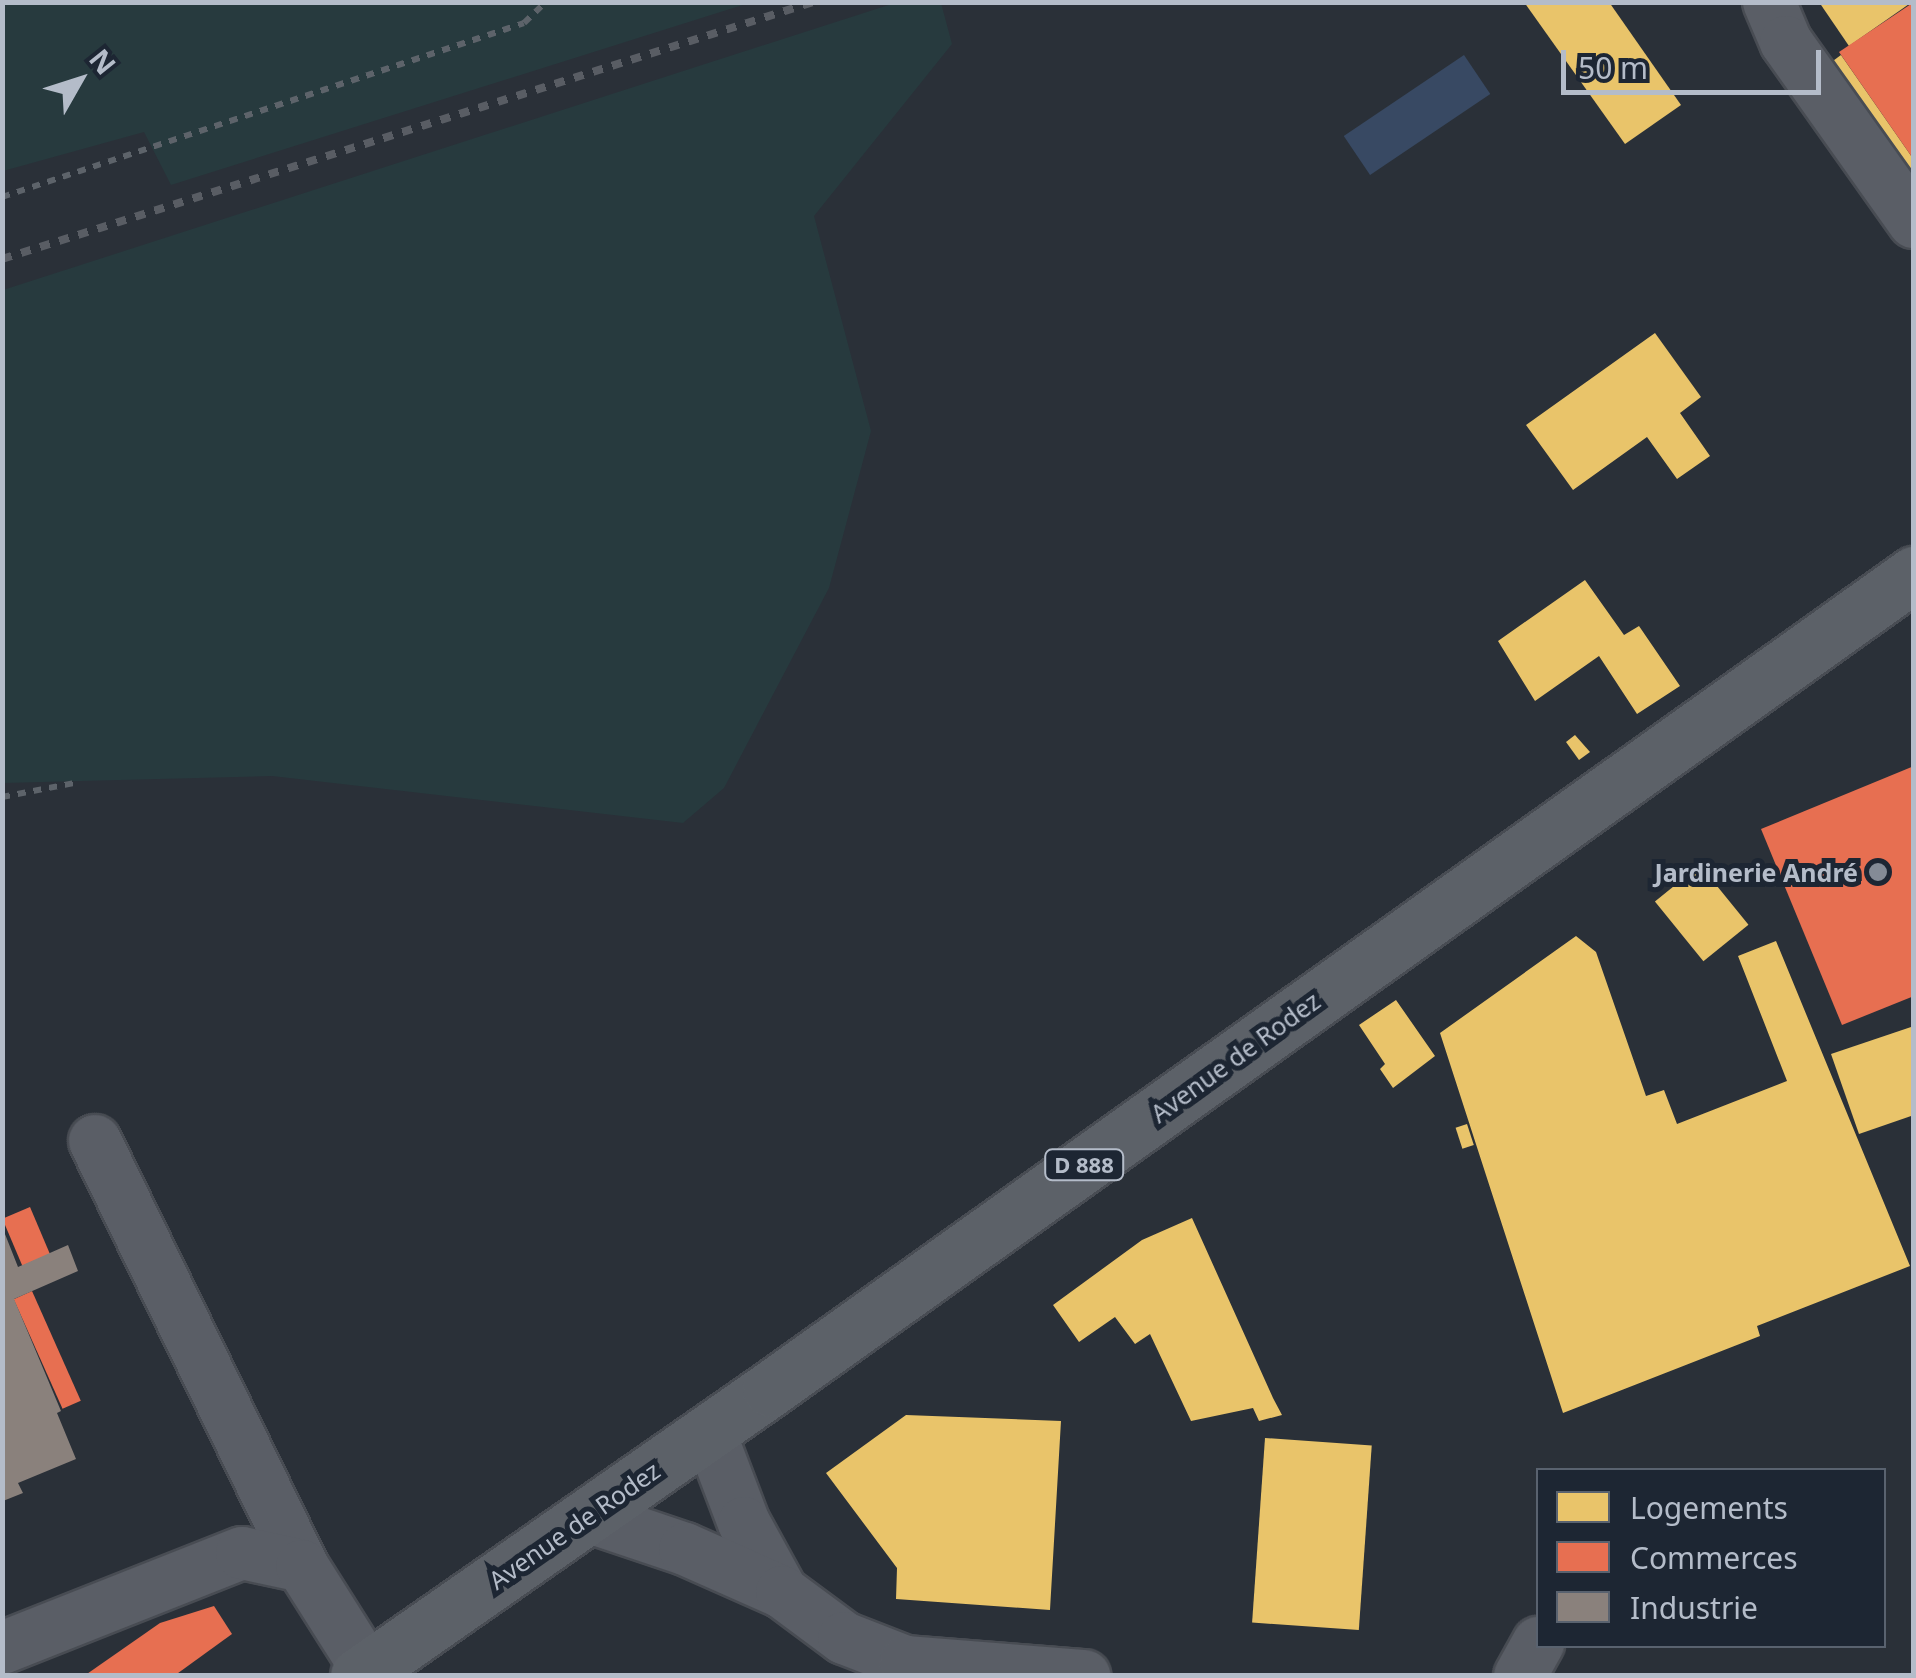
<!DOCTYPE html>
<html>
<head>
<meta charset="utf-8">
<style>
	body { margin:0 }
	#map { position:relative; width:1916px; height:1678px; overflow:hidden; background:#2a3038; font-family:"Noto Sans",sans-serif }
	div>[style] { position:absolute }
	.green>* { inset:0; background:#273a3e }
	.water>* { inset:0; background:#384963; transform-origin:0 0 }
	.homes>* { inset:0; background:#e9c46a; transform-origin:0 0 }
	.shops>* { inset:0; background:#e76f51; transform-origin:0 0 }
	.industry>* { inset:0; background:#8a817c }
	.path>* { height:6px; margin-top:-3px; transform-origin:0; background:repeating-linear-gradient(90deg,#5d636a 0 8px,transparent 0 16px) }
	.roads { filter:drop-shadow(2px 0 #484c53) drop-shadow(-2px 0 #484c53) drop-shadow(0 2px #484c53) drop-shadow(0 -2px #484c53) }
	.minor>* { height:52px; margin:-26px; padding:0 26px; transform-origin:26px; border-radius:26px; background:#5a5e66 }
	.major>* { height:55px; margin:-27.5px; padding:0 27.5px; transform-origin:27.5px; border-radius:27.5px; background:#5c6168 }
	.rail>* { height:8px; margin-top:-4px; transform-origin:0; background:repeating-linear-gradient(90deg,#595d64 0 10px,transparent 0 20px) }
	.dots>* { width:28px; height:28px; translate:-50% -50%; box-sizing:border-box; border:5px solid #1d2633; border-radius:50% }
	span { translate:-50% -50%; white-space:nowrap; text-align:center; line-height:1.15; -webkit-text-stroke:10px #1d2633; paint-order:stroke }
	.shield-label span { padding:2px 8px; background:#1d2633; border:2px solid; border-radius:8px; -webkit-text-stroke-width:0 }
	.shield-label { font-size:22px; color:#b4bcc9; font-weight:700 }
	.poi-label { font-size:25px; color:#b4bcc9; font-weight:700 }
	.right { translate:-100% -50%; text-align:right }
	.street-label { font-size:25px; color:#b4bcc9 }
	.frame { position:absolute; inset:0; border:5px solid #b4bcc9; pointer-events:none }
	.legend { position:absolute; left:1536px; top:1468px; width:350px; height:180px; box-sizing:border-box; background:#1d2633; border:2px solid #59626f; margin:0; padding:12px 18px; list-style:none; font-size:30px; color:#b4bcc9 }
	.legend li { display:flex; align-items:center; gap:20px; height:50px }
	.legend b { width:50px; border:2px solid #59626f }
	.north { position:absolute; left:30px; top:30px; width:100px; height:100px; -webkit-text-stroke:8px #1d2633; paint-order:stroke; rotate:51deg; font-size:28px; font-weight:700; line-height:40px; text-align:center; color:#b4bcc9 }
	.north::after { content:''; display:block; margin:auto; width:35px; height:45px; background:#b4bcc9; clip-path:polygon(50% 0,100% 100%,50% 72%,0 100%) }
	.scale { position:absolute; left:1561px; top:50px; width:260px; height:45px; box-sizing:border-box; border:5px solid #b4bcc9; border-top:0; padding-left:12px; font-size:30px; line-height:35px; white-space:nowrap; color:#b4bcc9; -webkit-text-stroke:8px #1d2633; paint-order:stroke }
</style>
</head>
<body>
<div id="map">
	<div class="green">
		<div style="clip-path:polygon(898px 2px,941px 3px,952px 44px,814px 216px,871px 431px,829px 588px,724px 788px,683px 823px,272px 776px,3px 783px,3px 290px)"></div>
		<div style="clip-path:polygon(2px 3px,3px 2px,749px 3px,171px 185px,144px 132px,3px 171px)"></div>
	</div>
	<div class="water">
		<div style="left:1464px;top:55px;width:47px;height:145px;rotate:56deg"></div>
	</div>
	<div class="homes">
		<div style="clip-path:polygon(1524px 2px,1609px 2px,1681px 105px,1625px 144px)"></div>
		<div style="clip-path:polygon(1819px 2px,1912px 2px,1849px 46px)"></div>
		<div style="clip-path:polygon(1841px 55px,1914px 160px,1914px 192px,1826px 66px)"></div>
		<div style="clip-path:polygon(1655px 333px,1701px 397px,1680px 413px,1710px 456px,1677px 479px,1647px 437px,1573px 490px,1526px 425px)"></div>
		<div style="clip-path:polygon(1585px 580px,1624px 635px,1639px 626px,1680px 686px,1637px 714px,1599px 656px,1535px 701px,1498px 641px)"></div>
		<div style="clip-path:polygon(1575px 735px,1590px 752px,1579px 760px,1566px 742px)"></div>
		<div style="left:1700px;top:865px;width:77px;height:58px;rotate:51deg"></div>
		<div style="clip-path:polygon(1576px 936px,1596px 952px,1646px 1096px,1664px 1090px,1677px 1124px,1787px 1081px,1738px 956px,1776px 941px,1910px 1266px,1757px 1326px,1760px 1336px,1563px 1413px,1440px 1033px)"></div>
		<div style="clip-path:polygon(1396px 1000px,1435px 1056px,1393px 1088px,1380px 1069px,1385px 1064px,1359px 1025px)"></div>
		<div style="clip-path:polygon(1914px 1026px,1914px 1115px,1859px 1134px,1831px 1054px)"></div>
		<div style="left:1467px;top:1124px;width:22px;height:12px;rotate:72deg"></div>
		<div style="clip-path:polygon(1192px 1218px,1273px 1398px,1282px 1415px,1259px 1421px,1253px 1408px,1191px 1421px,1150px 1334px,1135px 1344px,1115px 1317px,1079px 1342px,1053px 1305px,1142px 1240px)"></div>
		<div style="clip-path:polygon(906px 1415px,1061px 1421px,1050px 1610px,896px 1599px,897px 1568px,826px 1473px)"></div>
		<div style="left:1265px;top:1438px;width:107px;height:185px;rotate:4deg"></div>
	</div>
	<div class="shops">
		<div style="clip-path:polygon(1914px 2px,1914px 160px,1839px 52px)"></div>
		<div style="clip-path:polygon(1914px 766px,1914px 996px,1842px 1025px,1761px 829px)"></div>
		<div style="left:30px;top:1207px;width:51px;height:30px;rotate:67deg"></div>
		<div style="left:32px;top:1291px;width:120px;height:20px;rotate:66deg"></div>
		<div style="clip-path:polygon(214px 1606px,232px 1634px,174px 1676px,84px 1676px,160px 1623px)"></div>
	</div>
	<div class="industry">
		<div style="clip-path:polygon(3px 1229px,18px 1267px,68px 1245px,78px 1271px,14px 1299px,61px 1411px,57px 1413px,76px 1459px,18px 1483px,23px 1493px,3px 1501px)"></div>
	</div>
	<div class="path">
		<div style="left:2px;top:197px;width:550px;rotate:-18.43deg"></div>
		<div style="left:524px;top:23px;width:30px;rotate:-44deg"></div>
		<div style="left:2px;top:797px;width:73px;rotate:-11deg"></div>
	</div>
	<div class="roads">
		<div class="minor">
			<div style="left:1769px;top:2px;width:43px;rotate:67deg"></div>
			<div style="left:1786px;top:42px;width:221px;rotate:54.6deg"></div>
			<div style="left:95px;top:1141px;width:473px;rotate:64deg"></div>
			<div style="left:709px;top:1431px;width:98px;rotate:69.2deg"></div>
			<div style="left:744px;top:1523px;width:79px;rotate:61.2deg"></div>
			<div style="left:587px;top:1516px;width:103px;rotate:18.6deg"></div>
			<div style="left:685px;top:1549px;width:106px;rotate:23.9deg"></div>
			<div style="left:782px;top:1592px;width:77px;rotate:36.6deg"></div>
			<div style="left:844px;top:1638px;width:66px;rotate:21.2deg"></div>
			<div style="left:906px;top:1662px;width:179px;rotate:4.5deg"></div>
			<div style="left:2px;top:1648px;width:258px;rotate:-21.6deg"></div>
			<div style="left:242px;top:1553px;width:61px;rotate:12.2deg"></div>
			<div style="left:302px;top:1566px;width:122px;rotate:57.7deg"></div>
			<div style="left:1520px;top:1676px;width:38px;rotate:-61deg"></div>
		</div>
		<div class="major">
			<div style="left:358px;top:1676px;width:502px;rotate:-34.86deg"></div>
			<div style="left:770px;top:1389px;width:1405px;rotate:-35.47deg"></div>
		</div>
	</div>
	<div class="rail">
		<div style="left:2px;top:259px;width:851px;rotate:-17.58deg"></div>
	</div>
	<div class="dots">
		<div style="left:1878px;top:872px;background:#848b96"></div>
	</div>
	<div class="shield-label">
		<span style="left:1084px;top:1165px">D 888</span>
	</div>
	<div class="poi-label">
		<span class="right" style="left:1858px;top:872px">Jardinerie André</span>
	</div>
	<div class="street-label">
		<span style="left:1235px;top:1057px;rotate:-36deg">Avenue de Rodez</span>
		<span style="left:574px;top:1525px;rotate:-35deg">Avenue de Rodez</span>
	</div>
	<div class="frame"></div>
	<ul class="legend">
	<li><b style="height:28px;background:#e9c46a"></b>Logements</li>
	<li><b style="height:28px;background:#e76f51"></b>Commerces</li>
	<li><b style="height:28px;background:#8a817c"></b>Industrie</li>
	</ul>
	<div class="north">N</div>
	<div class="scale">50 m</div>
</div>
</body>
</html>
